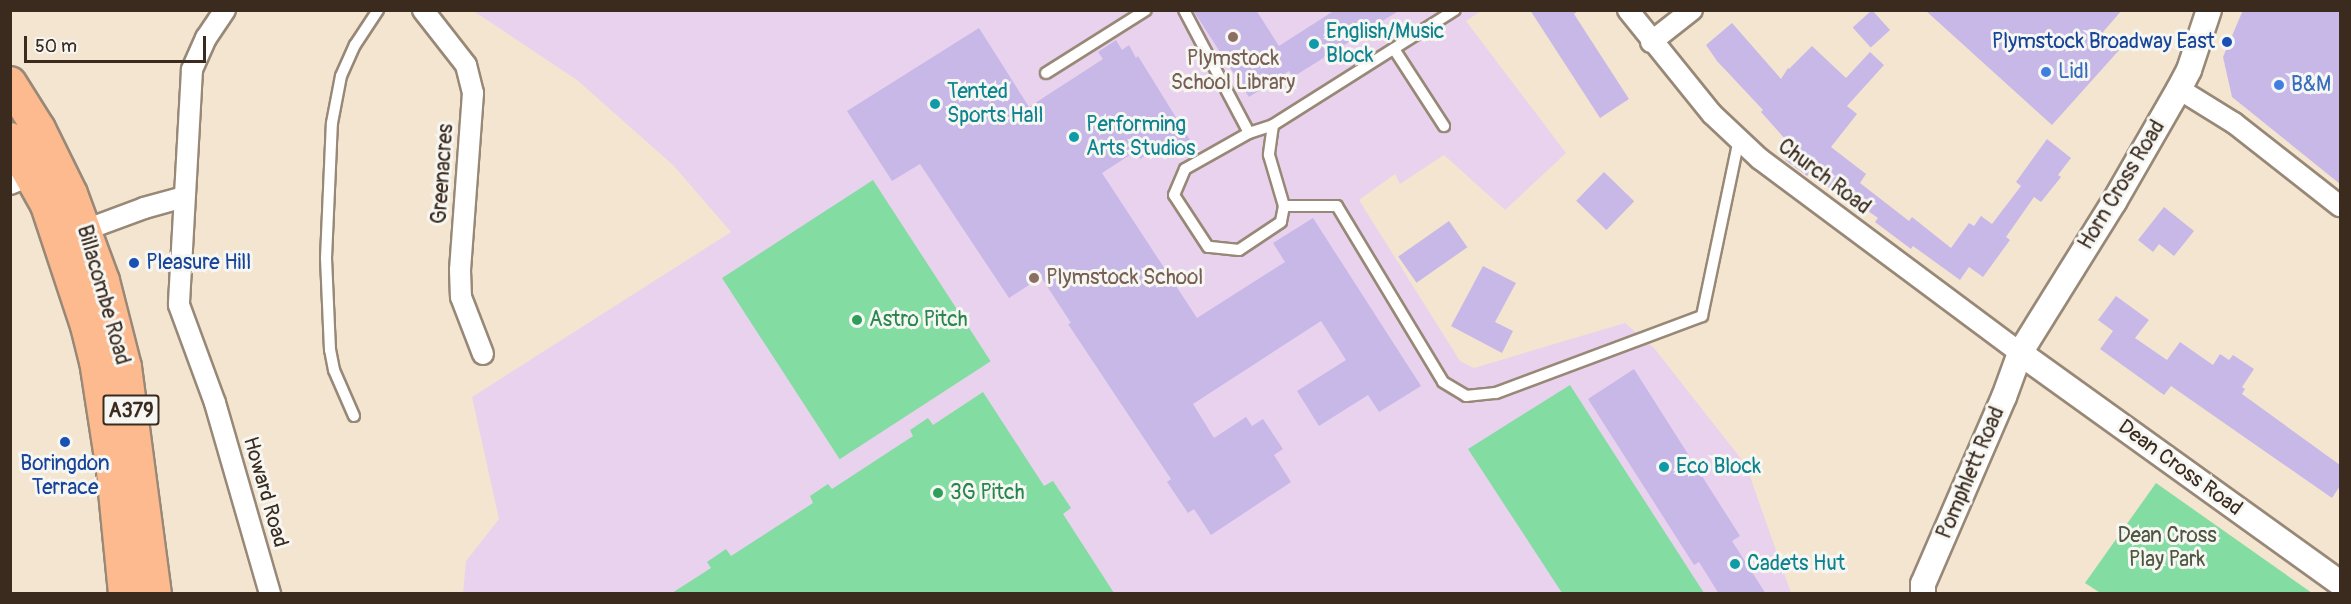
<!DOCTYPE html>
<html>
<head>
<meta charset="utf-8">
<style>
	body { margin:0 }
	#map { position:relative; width:2351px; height:604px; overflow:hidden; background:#f4e5d0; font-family:Pangolin,sans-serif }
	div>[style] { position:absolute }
	.built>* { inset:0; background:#e9d2ed }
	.green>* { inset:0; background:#83dca1; transform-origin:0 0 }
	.building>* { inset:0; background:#c8b8e8; transform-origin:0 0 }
	.roads { filter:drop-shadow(2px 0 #988877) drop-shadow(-2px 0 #988877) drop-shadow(0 2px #988877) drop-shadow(0 -2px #988877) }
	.service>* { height:10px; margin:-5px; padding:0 5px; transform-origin:5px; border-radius:5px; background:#fff }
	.minor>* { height:20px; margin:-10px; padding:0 10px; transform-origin:10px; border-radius:10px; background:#fff }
	.tertiary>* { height:24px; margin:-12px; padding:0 12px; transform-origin:12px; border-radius:12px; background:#fff }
	.primary>* { height:32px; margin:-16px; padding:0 16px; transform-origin:16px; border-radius:16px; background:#fcba8e }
	.dots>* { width:16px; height:16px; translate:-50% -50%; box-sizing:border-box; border:3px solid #f6f6f2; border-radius:50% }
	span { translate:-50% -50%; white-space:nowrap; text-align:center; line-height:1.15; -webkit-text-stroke:6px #f6f6f2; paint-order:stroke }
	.shield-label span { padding:2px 4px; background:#f6f6f2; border:2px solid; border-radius:4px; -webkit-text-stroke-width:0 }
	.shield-label { font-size:20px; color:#3b2a1e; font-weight:700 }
	.culture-label { font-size:21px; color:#0d838f }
	.left { translate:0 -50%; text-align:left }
	.transit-label { font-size:21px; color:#164399 }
	.right { translate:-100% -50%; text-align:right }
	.education-label { font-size:21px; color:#785e54 }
	.shop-label { font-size:21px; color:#366cbe }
	.street-label { font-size:21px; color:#3b2a1e }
	.leisure-label { font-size:21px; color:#27864d }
	.park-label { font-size:21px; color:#4d563f }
	.frame { position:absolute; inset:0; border:12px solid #3b2a1e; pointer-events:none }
	.scale { position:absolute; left:24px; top:36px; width:182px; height:27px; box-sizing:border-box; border:3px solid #3b2a1e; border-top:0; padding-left:8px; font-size:18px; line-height:21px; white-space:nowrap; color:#3b2a1e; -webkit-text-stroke:4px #f6f6f2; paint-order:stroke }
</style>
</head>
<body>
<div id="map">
	<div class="built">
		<div style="clip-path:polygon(472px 10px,1481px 11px,1466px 21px,1566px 153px,1505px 210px,1444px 155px,1400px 184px,1395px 174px,1359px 200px,1460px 361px,1474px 368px,1625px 323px,1654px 348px,1746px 465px,1791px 593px,463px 594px,466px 561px,499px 519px,472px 397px,731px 232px,673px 165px,577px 80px)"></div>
	</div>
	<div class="green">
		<div style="left:873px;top:180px;width:216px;height:180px;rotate:57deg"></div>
		<div style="clip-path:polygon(1570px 385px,1704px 593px,1562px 593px,1468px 449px)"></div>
		<div style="clip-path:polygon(983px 392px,1044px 486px,1053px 481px,1071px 508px,1063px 514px,1114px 593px,672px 593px,711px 568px,707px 562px,726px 549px,731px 556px,813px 503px,810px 496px,828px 484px,832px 489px,913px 436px,910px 430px,928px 418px,933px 425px)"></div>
		<div style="clip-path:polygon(2156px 483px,2312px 593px,2102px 594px,2085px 583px)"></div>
	</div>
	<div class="building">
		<div style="clip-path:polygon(1193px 10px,1256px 10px,1279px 46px,1335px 10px,1400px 10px,1293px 77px,1289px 71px,1249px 97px)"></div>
		<div style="clip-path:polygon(1530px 10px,1579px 10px,1574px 14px,1629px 99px,1600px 118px)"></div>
		<div style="left:1872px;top:10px;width:27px;height:26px;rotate:48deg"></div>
		<div style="clip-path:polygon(1925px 10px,2122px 10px,2103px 32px,2121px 48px,2052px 125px)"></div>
		<div style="clip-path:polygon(2243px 10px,2340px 10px,2340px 184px,2232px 97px,2223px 57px)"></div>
		<div style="clip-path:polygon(1732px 23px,1781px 79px,1788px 68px,1789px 69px,1812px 46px,1846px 78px,1870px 52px,1884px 65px,1847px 106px,1857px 114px,1831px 147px,1866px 174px,1860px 183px,1909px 221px,1912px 217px,1951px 248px,1969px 223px,1974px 226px,1981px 216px,1992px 224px,2021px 186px,2016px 182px,2047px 139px,2071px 158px,2058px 175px,2061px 177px,2041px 202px,2034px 197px,2006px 237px,2010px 240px,1983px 277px,1969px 267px,1960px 280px,1913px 246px,1911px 249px,1875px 222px,1878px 218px,1841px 192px,1839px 195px,1810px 173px,1807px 176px,1785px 160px,1794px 149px,1761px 112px,1763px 110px,1717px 61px,1706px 45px)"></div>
		<div style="clip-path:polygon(979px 28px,1029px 107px,1103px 59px,1098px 52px,1116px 40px,1122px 50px,1129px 45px,1136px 58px,1138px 56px,1190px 140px,1164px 156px,1158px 147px,1140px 159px,1136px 151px,1102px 173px,1197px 318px,1285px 262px,1273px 243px,1313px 218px,1421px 386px,1379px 412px,1368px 395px,1319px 426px,1297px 391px,1346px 360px,1321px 321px,1193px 404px,1214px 438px,1246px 417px,1252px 426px,1263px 419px,1283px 449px,1274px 455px,1291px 482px,1211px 535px,1194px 509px,1188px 513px,1167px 482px,1171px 479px,1068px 324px,1071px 323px,1041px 277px,1009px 298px,920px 164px,892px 181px,847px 111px)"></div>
		<div style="left:1604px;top:172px;width:42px;height:40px;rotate:44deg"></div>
		<div style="clip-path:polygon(2164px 207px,2194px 231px,2174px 256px,2159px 244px,2153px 252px,2138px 240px)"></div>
		<div style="left:1449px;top:221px;width:32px;height:62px;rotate:55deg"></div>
		<div style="clip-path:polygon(1483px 266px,1516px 283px,1495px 322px,1513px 331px,1502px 353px,1451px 326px)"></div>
		<div style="clip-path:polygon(2116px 296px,2149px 320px,2135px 338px,2167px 360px,2180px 342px,2213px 365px,2220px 354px,2229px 360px,2233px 355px,2254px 369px,2242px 387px,2245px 389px,2242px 394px,2340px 465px,2340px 486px,2332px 498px,2171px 386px,2164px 395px,2100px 349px,2113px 331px,2098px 320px)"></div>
		<div style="clip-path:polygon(1634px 369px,1740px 536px,1732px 541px,1766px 594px,1719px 594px,1699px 562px,1694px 565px,1588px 399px)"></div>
	</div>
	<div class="roads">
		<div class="service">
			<div style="left:1184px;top:10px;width:139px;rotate:62.1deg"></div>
			<div style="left:1394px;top:49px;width:92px;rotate:57deg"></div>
			<div style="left:1046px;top:73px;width:118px;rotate:-32.2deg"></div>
			<div style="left:1273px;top:125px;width:30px;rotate:98deg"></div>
			<div style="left:1269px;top:155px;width:53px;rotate:73.6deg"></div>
			<div style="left:1284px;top:206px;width:16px;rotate:101deg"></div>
			<div style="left:1281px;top:222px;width:50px;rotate:146.3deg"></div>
			<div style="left:1239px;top:250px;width:31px;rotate:-174deg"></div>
			<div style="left:1208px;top:247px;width:62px;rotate:-123.2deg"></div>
			<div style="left:1174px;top:195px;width:28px;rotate:-67deg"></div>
			<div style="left:1185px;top:169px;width:73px;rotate:-29.4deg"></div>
			<div style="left:1249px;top:133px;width:25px;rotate:-18deg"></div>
			<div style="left:1273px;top:125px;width:215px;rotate:-32.3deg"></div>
			<div style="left:1284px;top:206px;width:53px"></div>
			<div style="left:1337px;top:206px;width:205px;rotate:58.9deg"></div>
			<div style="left:1443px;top:382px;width:27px;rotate:31deg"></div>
			<div style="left:1466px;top:396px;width:30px;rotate:-6deg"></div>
			<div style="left:1496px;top:393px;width:220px;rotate:-20.5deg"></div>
			<div style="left:1702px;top:316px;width:181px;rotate:-78.2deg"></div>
			<div style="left:354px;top:416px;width:50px;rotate:-113.5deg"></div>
			<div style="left:334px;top:370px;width:20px;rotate:-101deg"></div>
			<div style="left:330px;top:350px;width:92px;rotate:-92.5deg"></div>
			<div style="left:326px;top:258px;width:135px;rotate:-87.5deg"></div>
			<div style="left:332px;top:123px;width:48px;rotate:-79.2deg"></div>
			<div style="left:341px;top:76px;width:34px;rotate:-66deg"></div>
			<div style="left:355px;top:45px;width:42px;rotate:-56.7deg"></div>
		</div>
		<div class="minor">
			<div style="left:225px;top:10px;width:34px;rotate:124deg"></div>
			<div style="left:206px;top:38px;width:35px;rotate:114deg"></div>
			<div style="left:192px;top:70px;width:235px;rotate:93.2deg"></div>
			<div style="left:179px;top:305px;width:104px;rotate:69.8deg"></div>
			<div style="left:215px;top:403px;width:199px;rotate:73.9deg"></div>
			<div style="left:423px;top:10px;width:70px;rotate:52deg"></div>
			<div style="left:466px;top:65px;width:29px;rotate:76deg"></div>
			<div style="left:473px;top:93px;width:177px;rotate:94.2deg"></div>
			<div style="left:460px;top:270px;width:27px;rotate:88deg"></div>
			<div style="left:461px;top:297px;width:61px;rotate:68.9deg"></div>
			<div style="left:1628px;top:10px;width:134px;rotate:51.1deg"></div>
			<div style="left:1712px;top:114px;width:66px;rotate:43.2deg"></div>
			<div style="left:1760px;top:159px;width:324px;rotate:36.7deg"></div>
			<div style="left:1651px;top:42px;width:52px;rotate:-38deg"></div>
			<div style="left:2179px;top:89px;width:65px;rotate:31.7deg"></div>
			<div style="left:2234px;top:123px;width:135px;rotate:38.1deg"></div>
			<div style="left:10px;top:184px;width:24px;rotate:-22deg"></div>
			<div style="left:85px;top:230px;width:63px;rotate:-20.4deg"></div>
			<div style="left:144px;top:208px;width:41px;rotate:-15.4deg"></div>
		</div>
		<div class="tertiary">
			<div style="left:2020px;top:353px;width:394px;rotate:35.7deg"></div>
			<div style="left:1923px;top:594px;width:10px;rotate:-90deg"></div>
			<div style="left:1923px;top:584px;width:204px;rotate:-66.6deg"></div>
			<div style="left:2004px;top:397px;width:47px;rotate:-70deg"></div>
			<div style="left:2020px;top:353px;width:178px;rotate:-58.1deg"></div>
			<div style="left:2114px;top:202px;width:130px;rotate:-60.1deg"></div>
			<div style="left:2179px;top:89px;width:21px;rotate:-62deg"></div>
			<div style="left:2189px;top:70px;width:63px;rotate:-71.6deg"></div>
		</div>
		<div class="primary">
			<div style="left:10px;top:83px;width:54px;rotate:57.8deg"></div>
			<div style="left:39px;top:129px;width:72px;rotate:63.8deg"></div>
			<div style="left:71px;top:194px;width:93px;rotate:69.8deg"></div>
			<div style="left:103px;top:281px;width:89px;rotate:75.7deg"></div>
			<div style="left:125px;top:367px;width:229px;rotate:82.5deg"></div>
			<div style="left:10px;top:139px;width:76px;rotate:60.7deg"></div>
			<div style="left:47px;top:205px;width:127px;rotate:71.7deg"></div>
			<div style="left:87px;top:326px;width:36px;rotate:76deg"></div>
			<div style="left:96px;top:361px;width:111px;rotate:81.2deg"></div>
			<div style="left:113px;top:471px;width:124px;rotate:84.4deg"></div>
		</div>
	</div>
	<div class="dots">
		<div style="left:1233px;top:37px;background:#8d6e63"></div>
		<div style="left:2227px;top:42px;background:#1a4fb4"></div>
		<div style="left:1314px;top:44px;background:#0f9aa8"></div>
		<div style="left:2046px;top:72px;background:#3f7fe0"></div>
		<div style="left:2279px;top:85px;background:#3f7fe0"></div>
		<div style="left:935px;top:104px;background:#0f9aa8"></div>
		<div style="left:1074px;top:137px;background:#0f9aa8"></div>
		<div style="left:134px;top:263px;background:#1a4fb4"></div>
		<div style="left:1034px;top:278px;background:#8d6e63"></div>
		<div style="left:857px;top:320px;background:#2e9e5b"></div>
		<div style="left:65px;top:442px;background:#1a4fb4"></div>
		<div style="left:1664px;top:467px;background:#0f9aa8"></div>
		<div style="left:938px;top:493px;background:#2e9e5b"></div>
		<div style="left:1735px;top:564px;background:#0f9aa8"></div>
	</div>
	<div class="shield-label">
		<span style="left:131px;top:410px">A379</span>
	</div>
	<div class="culture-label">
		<span class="left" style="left:1326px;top:44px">English/Music<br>Block</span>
		<span class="left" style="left:947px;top:104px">Tented<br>Sports Hall</span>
		<span class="left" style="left:1086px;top:137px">Performing<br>Arts Studios</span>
		<span class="left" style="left:1676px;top:467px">Eco Block</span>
		<span class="left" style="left:1747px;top:564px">Cadets Hut</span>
	</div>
	<div class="transit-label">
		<span class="right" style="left:2215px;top:42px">Plymstock Broadway East</span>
		<span class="left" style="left:146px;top:263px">Pleasure Hill</span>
		<span style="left:65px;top:476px">Boringdon<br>Terrace</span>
	</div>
	<div class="education-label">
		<span style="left:1233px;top:71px">Plymstock<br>School Library</span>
		<span class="left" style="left:1046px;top:278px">Plymstock School</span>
	</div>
	<div class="shop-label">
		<span class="left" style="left:2058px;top:72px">Lidl</span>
		<span class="left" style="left:2291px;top:85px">B&amp;M</span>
	</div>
	<div class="street-label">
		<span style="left:443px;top:174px;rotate:-86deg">Greenacres</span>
		<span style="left:1824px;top:177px;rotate:37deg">Church Road</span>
		<span style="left:2122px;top:185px;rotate:-59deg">Horn Cross Road</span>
		<span style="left:103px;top:295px;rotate:74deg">Billacombe Road</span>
		<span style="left:2180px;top:468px;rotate:36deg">Dean Cross Road</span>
		<span style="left:1971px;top:473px;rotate:-67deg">Pomphlett Road</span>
		<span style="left:265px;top:492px;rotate:74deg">Howard Road</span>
	</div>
	<div class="leisure-label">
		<span class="left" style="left:869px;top:320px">Astro Pitch</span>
		<span class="left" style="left:950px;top:493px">3G Pitch</span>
	</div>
	<div class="park-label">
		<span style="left:2167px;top:548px">Dean Cross<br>Play Park</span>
	</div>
	<div class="frame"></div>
	<div class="scale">50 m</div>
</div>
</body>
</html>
